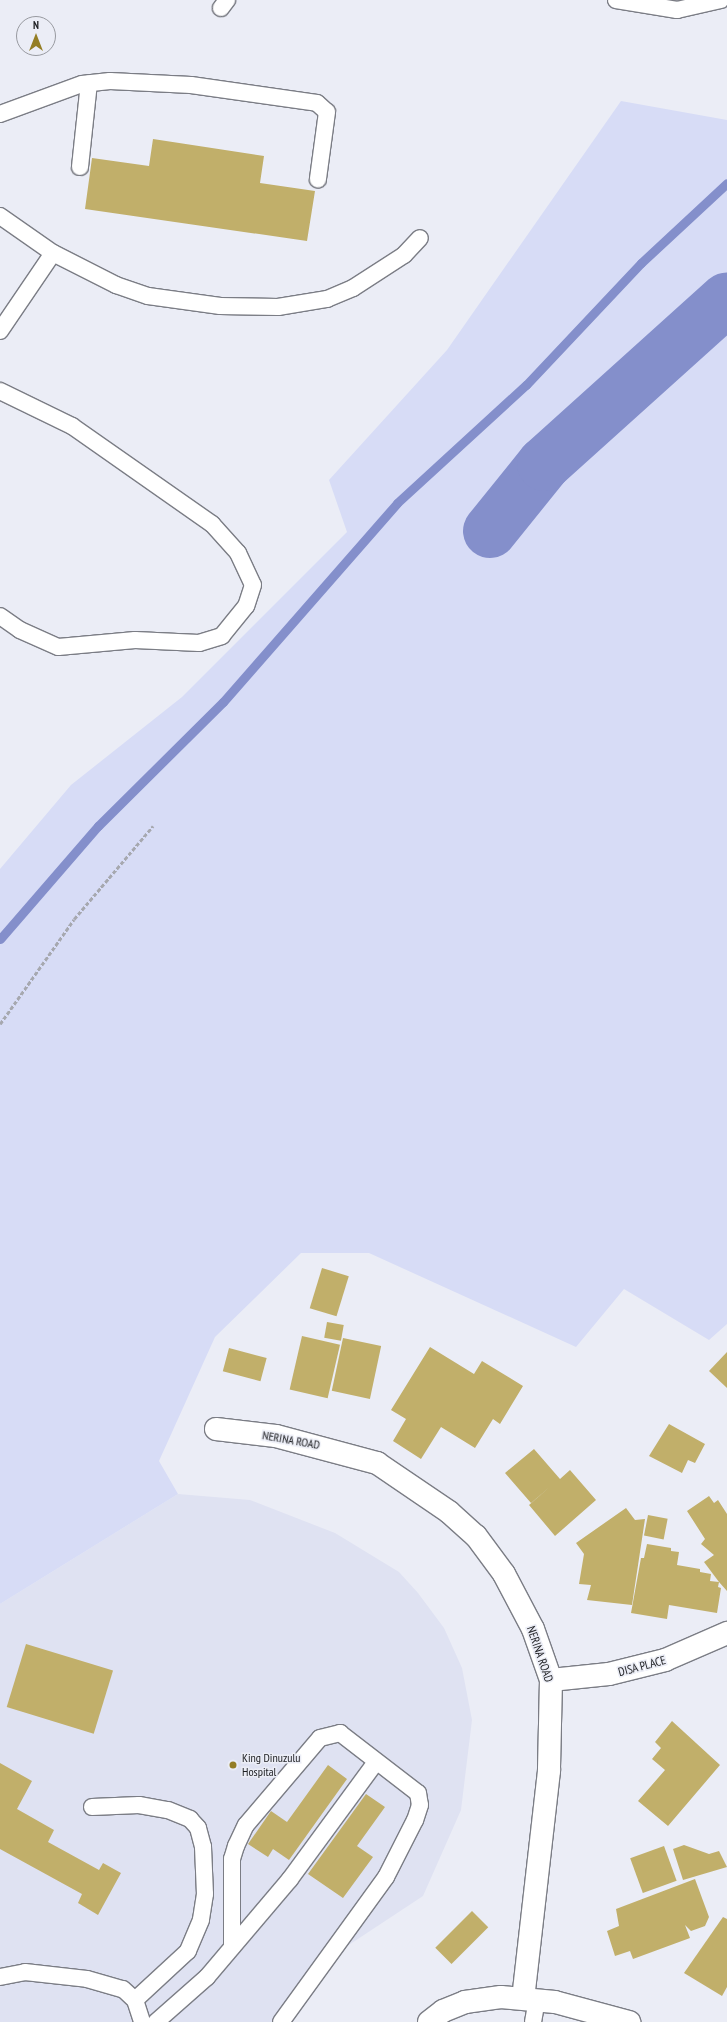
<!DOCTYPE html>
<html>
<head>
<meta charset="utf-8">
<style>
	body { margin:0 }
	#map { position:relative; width:727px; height:2022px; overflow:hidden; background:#ebedf6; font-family:"PT Sans Narrow",sans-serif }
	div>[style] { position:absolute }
	.built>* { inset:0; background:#dfe2f2 }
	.green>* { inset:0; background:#d7dcf6 }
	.stream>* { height:9px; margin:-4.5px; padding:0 4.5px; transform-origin:4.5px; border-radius:4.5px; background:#848fcb }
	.river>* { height:54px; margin:-27px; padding:0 27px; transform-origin:27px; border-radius:27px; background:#848fcb }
	.building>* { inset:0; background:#c1af6a; transform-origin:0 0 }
	.path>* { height:2.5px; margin-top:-1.25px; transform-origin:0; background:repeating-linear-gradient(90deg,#a6a8af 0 4px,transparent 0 6px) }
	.roads { filter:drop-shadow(1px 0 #7b7d85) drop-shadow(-1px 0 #7b7d85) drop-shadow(0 1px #7b7d85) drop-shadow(0 -1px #7b7d85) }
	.lane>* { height:16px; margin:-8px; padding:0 8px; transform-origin:8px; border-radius:8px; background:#fff }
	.street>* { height:22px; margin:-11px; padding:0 11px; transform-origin:11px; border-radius:11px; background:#fff }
	.dots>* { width:11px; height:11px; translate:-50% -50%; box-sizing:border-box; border:2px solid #ebedf6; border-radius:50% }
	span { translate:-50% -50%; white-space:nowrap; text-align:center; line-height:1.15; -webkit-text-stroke:3px #ebedf6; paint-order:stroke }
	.street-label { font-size:12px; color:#1c1d20 }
	.poi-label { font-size:12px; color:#1c1d20 }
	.left { translate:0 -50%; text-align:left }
	.north { position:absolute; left:16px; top:16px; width:40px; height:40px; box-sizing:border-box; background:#ebedf6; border:1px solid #989aa0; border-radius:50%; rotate:0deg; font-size:11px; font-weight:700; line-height:16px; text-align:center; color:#1c1d20 }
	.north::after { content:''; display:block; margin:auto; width:14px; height:18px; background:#947e25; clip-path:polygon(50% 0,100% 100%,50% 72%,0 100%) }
</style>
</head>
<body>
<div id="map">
	<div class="built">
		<div style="clip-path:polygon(178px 1494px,250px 1500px,335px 1533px,399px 1572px,418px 1593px,444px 1628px,462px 1668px,472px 1720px,461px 1810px,423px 1896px,323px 1962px,278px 2022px,0 2022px,0 1604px)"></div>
	</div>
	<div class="green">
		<div style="clip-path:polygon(621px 101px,727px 120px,727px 1324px,709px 1340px,624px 1289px,576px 1347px,369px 1253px,301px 1253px,215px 1337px,159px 1461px,178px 1494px,0 1604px,0 869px,71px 785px,182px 697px,347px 532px,329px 480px,447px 350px)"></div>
	</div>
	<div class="stream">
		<div style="left:0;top:939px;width:150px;rotate:-49.1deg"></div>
		<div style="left:98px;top:826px;width:176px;rotate:-44.8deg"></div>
		<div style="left:223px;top:702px;width:264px;rotate:-48.8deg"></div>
		<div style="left:397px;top:503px;width:175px;rotate:-42.5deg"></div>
		<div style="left:526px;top:385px;width:168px;rotate:-46.7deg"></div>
		<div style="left:641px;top:263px;width:117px;rotate:-42.9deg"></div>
	</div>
	<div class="river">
		<div style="left:490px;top:531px;width:86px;rotate:-51.1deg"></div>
		<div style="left:544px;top:464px;width:246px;rotate:-42deg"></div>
	</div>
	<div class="building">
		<div style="clip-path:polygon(153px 139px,264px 156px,260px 183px,315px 191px,307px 241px,85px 209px,92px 158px,149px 166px)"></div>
		<div style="left:322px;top:1268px;width:28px;height:42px;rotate:17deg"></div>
		<div style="left:327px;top:1322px;width:17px;height:16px;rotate:10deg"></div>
		<div style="left:302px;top:1336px;width:39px;height:55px;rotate:13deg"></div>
		<div style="left:343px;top:1338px;width:39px;height:54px;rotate:12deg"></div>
		<div style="clip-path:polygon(430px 1347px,474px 1374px,482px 1361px,523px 1386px,500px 1424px,493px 1419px,475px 1448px,441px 1427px,421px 1459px,393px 1441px,406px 1419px,391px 1410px)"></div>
		<div style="left:229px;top:1348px;width:39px;height:24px;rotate:15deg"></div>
		<div style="clip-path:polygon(727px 1352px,727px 1388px,709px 1371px)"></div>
		<div style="clip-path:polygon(669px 1424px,705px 1444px,695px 1463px,688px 1460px,682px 1473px,649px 1456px)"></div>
		<div style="clip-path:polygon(534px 1449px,560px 1479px,570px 1470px,596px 1500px,555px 1536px,529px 1505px,552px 1485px,531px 1503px,505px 1473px)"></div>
		<div style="clip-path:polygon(709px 1496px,714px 1503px,718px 1500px,727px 1514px,727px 1591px,719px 1582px,718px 1587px,721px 1588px,717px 1613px,669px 1605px,667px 1619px,631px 1613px,641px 1558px,644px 1558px,647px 1544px,671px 1548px,671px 1551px,679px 1552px,677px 1565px,700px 1569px,700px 1572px,711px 1574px,710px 1581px,719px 1582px,704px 1562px,714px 1555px,701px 1544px,705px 1539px,687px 1511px)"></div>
		<div style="clip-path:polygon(626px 1508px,635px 1520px,645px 1519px,632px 1605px,587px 1600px,591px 1585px,579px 1584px,584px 1554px,576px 1543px)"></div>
		<div style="left:648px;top:1515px;width:20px;height:21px;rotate:11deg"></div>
		<div style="left:26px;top:1644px;width:91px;height:66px;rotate:17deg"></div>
		<div style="clip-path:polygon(672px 1721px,720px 1765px,668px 1826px,638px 1801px,665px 1770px,652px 1759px,661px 1748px,655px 1742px)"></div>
		<div style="clip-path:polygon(0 1763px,32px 1781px,17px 1809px,54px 1830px,48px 1842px,99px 1870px,103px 1863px,121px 1873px,98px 1915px,78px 1903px,82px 1894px,0 1849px)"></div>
		<div style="clip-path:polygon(328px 1765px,347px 1779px,289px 1860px,273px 1849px,268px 1857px,248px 1844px,271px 1811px,287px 1822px)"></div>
		<div style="clip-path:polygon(366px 1794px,385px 1807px,357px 1846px,373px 1857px,343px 1898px,308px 1874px)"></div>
		<div style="clip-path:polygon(684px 1845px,709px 1854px,719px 1851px,727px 1867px,683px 1880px,673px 1849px)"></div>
		<div style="left:664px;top:1846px;width:37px;height:36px;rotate:70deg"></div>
		<div style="clip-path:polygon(695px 1879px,709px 1917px,705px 1926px,691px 1931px,685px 1925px,690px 1938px,633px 1959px,630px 1951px,615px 1956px,607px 1931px,619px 1926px,616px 1909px)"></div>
		<div style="left:472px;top:1911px;width:23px;height:52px;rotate:45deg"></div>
		<div style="clip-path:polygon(723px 1917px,727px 1919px,727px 1987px,722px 1996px,684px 1973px)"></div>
	</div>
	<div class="path">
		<div style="left:0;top:1024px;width:128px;rotate:-54.8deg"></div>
		<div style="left:74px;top:919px;width:122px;rotate:-49.7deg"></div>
	</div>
	<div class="roads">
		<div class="lane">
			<div style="left:616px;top:0;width:62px;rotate:9.3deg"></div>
			<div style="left:677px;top:10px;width:45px;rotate:-12.8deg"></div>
			<div style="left:221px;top:8px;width:10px;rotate:-53deg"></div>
			<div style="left:0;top:114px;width:87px;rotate:-20.1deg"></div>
			<div style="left:82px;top:84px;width:28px;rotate:-6deg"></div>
			<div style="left:110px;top:81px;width:81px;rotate:2.8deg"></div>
			<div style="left:191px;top:85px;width:127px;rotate:8.1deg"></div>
			<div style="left:317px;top:103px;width:13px;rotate:42deg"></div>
			<div style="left:327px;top:112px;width:68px;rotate:97.7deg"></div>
			<div style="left:80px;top:167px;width:84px;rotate:-83.9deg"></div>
			<div style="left:0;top:216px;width:65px;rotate:34.9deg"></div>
			<div style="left:53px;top:253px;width:71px;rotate:26.9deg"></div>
			<div style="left:116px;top:285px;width:34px;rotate:19deg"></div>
			<div style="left:148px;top:296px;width:73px;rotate:7.9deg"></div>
			<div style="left:220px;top:306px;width:58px;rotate:1deg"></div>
			<div style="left:278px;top:307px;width:50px;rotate:-9.3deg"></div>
			<div style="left:327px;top:299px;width:28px;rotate:-23deg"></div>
			<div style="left:353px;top:288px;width:61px;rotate:-32.9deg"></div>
			<div style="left:404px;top:255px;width:23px;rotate:-47deg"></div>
			<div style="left:0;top:331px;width:94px;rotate:-55.8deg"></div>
			<div style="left:0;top:391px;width:80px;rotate:25.9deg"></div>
			<div style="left:72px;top:426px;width:171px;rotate:35deg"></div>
			<div style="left:212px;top:524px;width:39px;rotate:48deg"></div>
			<div style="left:238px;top:553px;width:35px;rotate:65deg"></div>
			<div style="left:253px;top:585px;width:22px;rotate:108deg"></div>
			<div style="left:246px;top:606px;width:38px;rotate:129deg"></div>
			<div style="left:222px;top:636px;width:24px;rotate:163deg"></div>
			<div style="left:199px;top:643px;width:64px;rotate:-177.3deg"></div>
			<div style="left:135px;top:640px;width:77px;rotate:174.8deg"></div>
			<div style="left:58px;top:647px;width:42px;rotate:-155.9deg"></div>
			<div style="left:20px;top:630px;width:24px;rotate:-145deg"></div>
			<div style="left:92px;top:1807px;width:47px;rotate:-2.4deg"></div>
			<div style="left:139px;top:1805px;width:29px;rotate:10deg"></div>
			<div style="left:168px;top:1810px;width:24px;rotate:22deg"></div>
			<div style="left:190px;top:1819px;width:12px;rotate:48deg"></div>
			<div style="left:198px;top:1828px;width:20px;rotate:75deg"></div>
			<div style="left:203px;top:1847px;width:47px;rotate:87.6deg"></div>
			<div style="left:205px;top:1894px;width:26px;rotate:99deg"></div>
			<div style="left:201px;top:1920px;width:34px;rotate:113deg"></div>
			<div style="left:188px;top:1951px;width:72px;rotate:137.2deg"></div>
			<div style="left:232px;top:1947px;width:88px;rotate:-90deg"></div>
			<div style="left:232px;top:1859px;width:14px;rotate:-73deg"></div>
			<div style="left:236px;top:1846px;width:23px;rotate:-65deg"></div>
			<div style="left:246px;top:1825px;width:114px;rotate:-49.6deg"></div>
			<div style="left:320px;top:1738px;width:21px;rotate:-14deg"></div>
			<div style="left:340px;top:1733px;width:98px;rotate:37.6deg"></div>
			<div style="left:418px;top:1793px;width:12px;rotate:81deg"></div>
			<div style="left:420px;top:1805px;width:16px;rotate:108deg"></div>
			<div style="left:415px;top:1820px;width:64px;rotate:117deg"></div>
			<div style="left:386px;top:1877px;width:179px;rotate:125.9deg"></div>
			<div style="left:0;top:1977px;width:25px;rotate:-11deg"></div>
			<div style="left:25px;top:1972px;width:62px;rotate:6.4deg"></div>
			<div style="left:87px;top:1979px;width:37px;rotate:16deg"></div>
			<div style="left:123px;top:1989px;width:16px;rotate:43deg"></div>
			<div style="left:135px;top:2000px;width:23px;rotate:72deg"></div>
			<div style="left:156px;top:2022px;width:68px;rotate:-41.4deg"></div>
			<div style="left:207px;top:1977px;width:128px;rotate:-49.7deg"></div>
			<div style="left:290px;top:1879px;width:145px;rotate:-53.7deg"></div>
			<div style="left:533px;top:2022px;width:22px;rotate:-80deg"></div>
		</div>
		<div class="street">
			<div style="left:216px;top:1429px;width:60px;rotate:6.7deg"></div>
			<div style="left:276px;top:1436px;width:105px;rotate:15deg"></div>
			<div style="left:377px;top:1463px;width:87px;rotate:34.2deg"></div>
			<div style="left:449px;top:1512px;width:36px;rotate:42deg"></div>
			<div style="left:476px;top:1536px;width:47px;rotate:53.6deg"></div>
			<div style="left:504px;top:1574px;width:62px;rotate:62.2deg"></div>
			<div style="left:533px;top:1629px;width:54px;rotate:70.6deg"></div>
			<div style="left:551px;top:1680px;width:91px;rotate:91.3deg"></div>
			<div style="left:549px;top:1771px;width:228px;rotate:96.5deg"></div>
			<div style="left:551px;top:1680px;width:58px;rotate:-5.9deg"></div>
			<div style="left:609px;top:1674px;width:58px;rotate:-14deg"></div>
			<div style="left:665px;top:1660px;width:68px;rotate:-23.5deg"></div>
			<div style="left:429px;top:2022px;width:18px;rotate:-38deg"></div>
			<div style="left:443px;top:2011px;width:24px;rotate:-22deg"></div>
			<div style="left:465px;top:2002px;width:36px;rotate:-8deg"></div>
			<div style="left:501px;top:1997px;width:54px;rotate:5.3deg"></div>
			<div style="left:555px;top:2002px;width:77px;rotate:15.1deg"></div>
		</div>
	</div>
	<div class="dots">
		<div style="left:233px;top:1765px;background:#947e25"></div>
	</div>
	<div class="street-label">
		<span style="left:291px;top:1440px;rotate:10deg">NERINA ROAD</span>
		<span style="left:540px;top:1654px;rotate:71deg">NERINA ROAD</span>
		<span style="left:642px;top:1666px;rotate:-15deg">DISA PLACE</span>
	</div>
	<div class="poi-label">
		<span class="left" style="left:242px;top:1765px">King Dinuzulu<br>Hospital</span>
	</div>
	<div class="north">N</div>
</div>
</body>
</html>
